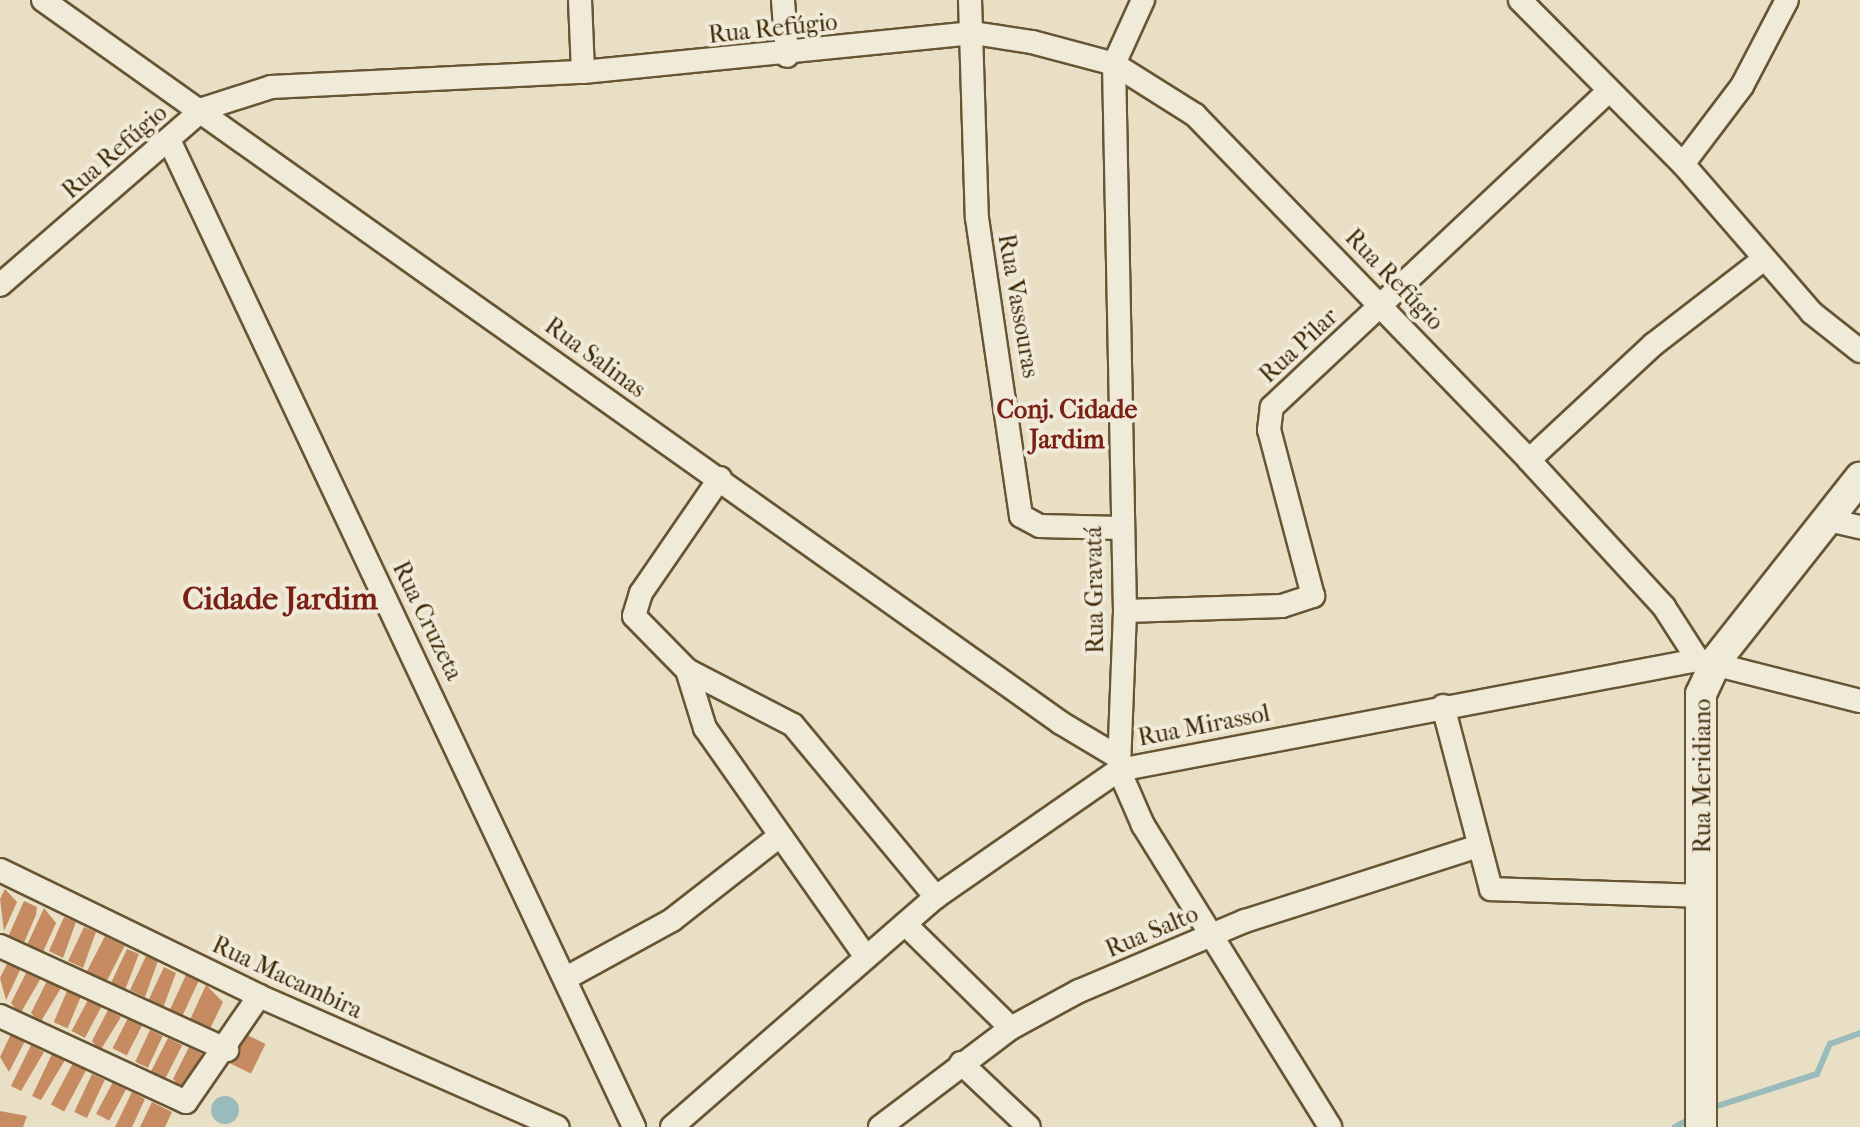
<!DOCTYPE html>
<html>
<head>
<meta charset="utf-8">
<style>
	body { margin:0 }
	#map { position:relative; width:1860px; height:1127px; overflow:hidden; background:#e8dfc4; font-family:"IM FELL French Canon",serif }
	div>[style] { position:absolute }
	.water>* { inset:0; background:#9bb }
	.round { border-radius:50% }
	.stream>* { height:6px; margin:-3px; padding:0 3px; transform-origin:3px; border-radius:3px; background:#9bb }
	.building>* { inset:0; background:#c78b62; transform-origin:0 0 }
	.roads { filter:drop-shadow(2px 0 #675533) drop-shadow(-2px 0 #675533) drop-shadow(0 2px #675533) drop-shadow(0 -2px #675533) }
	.street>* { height:22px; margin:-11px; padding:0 11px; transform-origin:11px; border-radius:11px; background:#f0ead9 }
	.secondary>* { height:30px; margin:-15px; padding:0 15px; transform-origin:15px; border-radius:15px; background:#f0ead9 }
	span { translate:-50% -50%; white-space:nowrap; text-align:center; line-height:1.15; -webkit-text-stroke:8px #f0ead9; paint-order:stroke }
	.street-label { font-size:24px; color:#3c2703 }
	.neighbourhood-label { font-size:26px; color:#7a1f14; font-weight:700 }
	.district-label { font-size:32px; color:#7a1f14; font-weight:700 }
</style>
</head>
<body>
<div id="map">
	<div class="water">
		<div class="round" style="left:211px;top:1096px;width:28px;height:28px"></div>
	</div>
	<div class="stream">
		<div style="left:1711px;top:1108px;width:111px;rotate:-17.8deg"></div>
		<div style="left:1817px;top:1074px;width:33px;rotate:-67deg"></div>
		<div style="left:1830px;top:1044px;width:32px;rotate:-20deg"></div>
		<div style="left:1675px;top:1127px;width:17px;rotate:-28deg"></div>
	</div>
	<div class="building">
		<div style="clip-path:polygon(5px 889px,17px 902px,4px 931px,0 899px)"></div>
		<div style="clip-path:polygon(24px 901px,37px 907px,36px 915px,23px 945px,8px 937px)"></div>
		<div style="clip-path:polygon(44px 908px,56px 923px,43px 952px,27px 945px)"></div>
		<div style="clip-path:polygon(64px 917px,76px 922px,63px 958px,49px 951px)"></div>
		<div style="clip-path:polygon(84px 927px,96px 932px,83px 968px,68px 961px)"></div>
		<div style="left:105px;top:936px;width:22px;height:41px;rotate:27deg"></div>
		<div style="clip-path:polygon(127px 949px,139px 954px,125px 990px,111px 983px)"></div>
		<div style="clip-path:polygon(146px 956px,158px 961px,145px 997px,130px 990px)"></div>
		<div style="clip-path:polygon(8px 962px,21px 968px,6px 1000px,0 978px)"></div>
		<div style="clip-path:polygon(164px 967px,176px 973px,163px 1008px,148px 1001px)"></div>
		<div style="clip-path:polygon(27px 971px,41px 978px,20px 1014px,11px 1003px)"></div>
		<div style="left:186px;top:975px;width:14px;height:38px;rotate:25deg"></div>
		<div style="clip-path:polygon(47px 981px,61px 988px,40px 1023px,31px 1013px)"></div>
		<div style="clip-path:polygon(206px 985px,223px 1002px,209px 1031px,189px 1022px)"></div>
		<div style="left:67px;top:991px;width:15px;height:34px;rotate:23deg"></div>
		<div style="left:88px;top:1000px;width:15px;height:35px;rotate:28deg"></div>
		<div style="clip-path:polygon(108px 1010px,121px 1017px,100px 1051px,92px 1041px)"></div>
		<div style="left:128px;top:1018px;width:16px;height:34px;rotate:27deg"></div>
		<div style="left:150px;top:1030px;width:14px;height:35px;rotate:25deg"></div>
		<div style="left:243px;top:1033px;width:25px;height:33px;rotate:26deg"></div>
		<div style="clip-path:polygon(11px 1034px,25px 1041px,9px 1072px,0 1057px)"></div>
		<div style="left:168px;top:1038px;width:16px;height:41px;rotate:27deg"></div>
		<div style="clip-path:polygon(31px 1045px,44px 1052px,21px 1091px,11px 1086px)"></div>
		<div style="clip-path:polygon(189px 1047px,202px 1054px,184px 1091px,173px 1079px)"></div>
		<div style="clip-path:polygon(52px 1054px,65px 1060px,41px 1100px,32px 1096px)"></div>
		<div style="left:73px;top:1063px;width:15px;height:47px;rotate:28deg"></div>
		<div style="left:92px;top:1074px;width:14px;height:42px;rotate:25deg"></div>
		<div style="left:113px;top:1082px;width:15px;height:36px;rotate:28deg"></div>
		<div style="clip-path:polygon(132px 1092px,145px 1099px,132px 1127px,115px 1127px)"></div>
		<div style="clip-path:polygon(152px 1102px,172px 1112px,165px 1127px,140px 1127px)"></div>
		<div style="clip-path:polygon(0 1111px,27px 1116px,23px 1127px,0 1127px)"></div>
	</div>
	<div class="roads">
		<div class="street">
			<div style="left:43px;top:0;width:1249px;rotate:35.38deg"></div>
			<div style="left:1061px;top:723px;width:66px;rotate:30.8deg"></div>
			<div style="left:580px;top:0;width:72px;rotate:87.6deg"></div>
			<div style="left:783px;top:0;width:56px;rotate:85.9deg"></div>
			<div style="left:970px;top:0;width:218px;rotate:88.2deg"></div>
			<div style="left:977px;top:218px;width:301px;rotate:81.6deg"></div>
			<div style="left:1021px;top:516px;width:21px;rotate:28deg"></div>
			<div style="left:1040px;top:526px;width:81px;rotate:1.4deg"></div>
			<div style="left:1143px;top:0;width:70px;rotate:114.4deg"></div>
			<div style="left:1114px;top:64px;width:547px;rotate:88.85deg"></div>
			<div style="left:1125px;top:611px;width:159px;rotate:92.2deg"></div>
			<div style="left:1119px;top:770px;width:60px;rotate:66.4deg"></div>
			<div style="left:1143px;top:825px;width:355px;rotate:58.2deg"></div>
			<div style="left:1520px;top:0;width:231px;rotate:45.2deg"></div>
			<div style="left:1683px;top:164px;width:197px;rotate:49.1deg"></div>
			<div style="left:1812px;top:313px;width:61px;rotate:38.4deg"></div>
			<div style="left:169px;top:140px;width:1091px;rotate:64.77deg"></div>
			<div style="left:1683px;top:164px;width:98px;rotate:-52.9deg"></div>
			<div style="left:1742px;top:86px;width:97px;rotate:-62.4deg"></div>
			<div style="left:0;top:285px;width:269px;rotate:-40.9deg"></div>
			<div style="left:203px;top:109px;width:71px;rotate:-17.9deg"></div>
			<div style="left:271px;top:87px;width:312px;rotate:-2.8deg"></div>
			<div style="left:583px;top:72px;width:392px;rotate:-5.7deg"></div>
			<div style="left:973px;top:33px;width:60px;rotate:8.7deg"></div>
			<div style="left:1032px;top:42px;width:85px;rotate:15deg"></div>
			<div style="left:1114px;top:64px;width:96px;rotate:32.2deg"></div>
			<div style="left:1195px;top:115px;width:480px;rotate:45.9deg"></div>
			<div style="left:1529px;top:460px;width:200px;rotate:47.4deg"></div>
			<div style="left:1664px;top:607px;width:63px;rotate:57.3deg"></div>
			<div style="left:1529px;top:460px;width:171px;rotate:-42.9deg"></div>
			<div style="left:1654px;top:344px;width:139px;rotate:-37.7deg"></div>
			<div style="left:720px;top:478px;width:140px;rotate:124.5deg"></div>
			<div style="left:641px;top:593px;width:24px;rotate:107deg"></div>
			<div style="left:634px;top:616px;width:76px;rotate:45.5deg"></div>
			<div style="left:687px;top:670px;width:119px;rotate:27.4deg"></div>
			<div style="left:793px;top:725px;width:224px;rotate:50.3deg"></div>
			<div style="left:1833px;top:521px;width:28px;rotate:13deg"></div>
			<div style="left:1125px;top:611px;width:157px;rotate:-1.8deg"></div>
			<div style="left:1282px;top:606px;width:33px;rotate:-18deg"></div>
			<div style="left:1313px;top:596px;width:172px;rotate:-104.8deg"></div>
			<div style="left:1269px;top:430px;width:23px;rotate:-83deg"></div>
			<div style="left:1272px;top:407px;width:462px;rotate:-43.2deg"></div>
			<div style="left:687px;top:670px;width:61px;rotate:72.8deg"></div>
			<div style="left:705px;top:728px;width:280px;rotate:54.9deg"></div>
			<div style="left:1443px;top:706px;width:189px;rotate:75.3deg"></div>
			<div style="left:1491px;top:889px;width:211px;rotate:1.9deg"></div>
			<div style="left:0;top:870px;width:288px;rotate:25.9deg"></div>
			<div style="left:259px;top:996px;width:326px;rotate:23.7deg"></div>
			<div style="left:905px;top:924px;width:148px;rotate:44.5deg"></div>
			<div style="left:0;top:946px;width:250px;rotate:24.6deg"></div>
			<div style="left:568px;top:977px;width:119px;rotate:-28.7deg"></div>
			<div style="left:672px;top:920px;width:133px;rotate:-38deg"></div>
			<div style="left:0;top:1016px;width:205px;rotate:24.8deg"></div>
			<div style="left:186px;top:1102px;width:129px;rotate:-55.4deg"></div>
			<div style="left:961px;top:1063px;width:93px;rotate:43.3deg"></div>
			<div style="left:672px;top:1127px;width:350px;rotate:-41.1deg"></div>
			<div style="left:936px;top:897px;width:223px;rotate:-34.8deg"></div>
			<div style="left:1119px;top:770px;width:589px;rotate:-10.76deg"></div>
			<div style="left:1698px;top:660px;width:167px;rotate:14.2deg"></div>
			<div style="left:880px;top:1127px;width:164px;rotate:-37.1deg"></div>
			<div style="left:1011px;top:1028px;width:77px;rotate:-28.6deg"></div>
			<div style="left:1079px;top:991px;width:180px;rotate:-22.9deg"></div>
			<div style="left:1245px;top:921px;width:243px;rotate:-17.8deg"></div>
		</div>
		<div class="secondary">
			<div style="left:1701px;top:1127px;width:433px;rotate:-90deg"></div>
			<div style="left:1701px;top:694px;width:38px;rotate:-65deg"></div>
			<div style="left:1717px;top:659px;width:231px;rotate:-51.7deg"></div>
		</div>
	</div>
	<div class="street-label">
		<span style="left:773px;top:29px;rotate:-6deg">Rua Refúgio</span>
		<span style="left:115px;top:152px;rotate:-41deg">Rua Refúgio</span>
		<span style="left:1394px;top:280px;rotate:46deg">Rua Refúgio</span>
		<span style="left:1018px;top:306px;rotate:80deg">Rua Vassouras</span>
		<span style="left:1299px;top:346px;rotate:-43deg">Rua Pilar</span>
		<span style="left:595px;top:358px;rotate:36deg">Rua Salinas</span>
		<span style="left:1095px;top:590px;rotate:-91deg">Rua Gravatá</span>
		<span style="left:427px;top:621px;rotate:64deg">Rua Cruzeta</span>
		<span style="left:1204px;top:726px;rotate:-11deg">Rua Mirassol</span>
		<span style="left:1703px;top:776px;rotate:-90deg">Rua Meridiano</span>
		<span style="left:1152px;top:932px;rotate:-23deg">Rua Salto</span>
		<span style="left:287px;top:978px;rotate:25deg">Rua Macambira</span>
	</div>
	<div class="neighbourhood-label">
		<span style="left:1067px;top:425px">Conj. Cidade<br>Jardim</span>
	</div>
	<div class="district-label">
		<span style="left:280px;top:599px">Cidade Jardim</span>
	</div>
</div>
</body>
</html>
